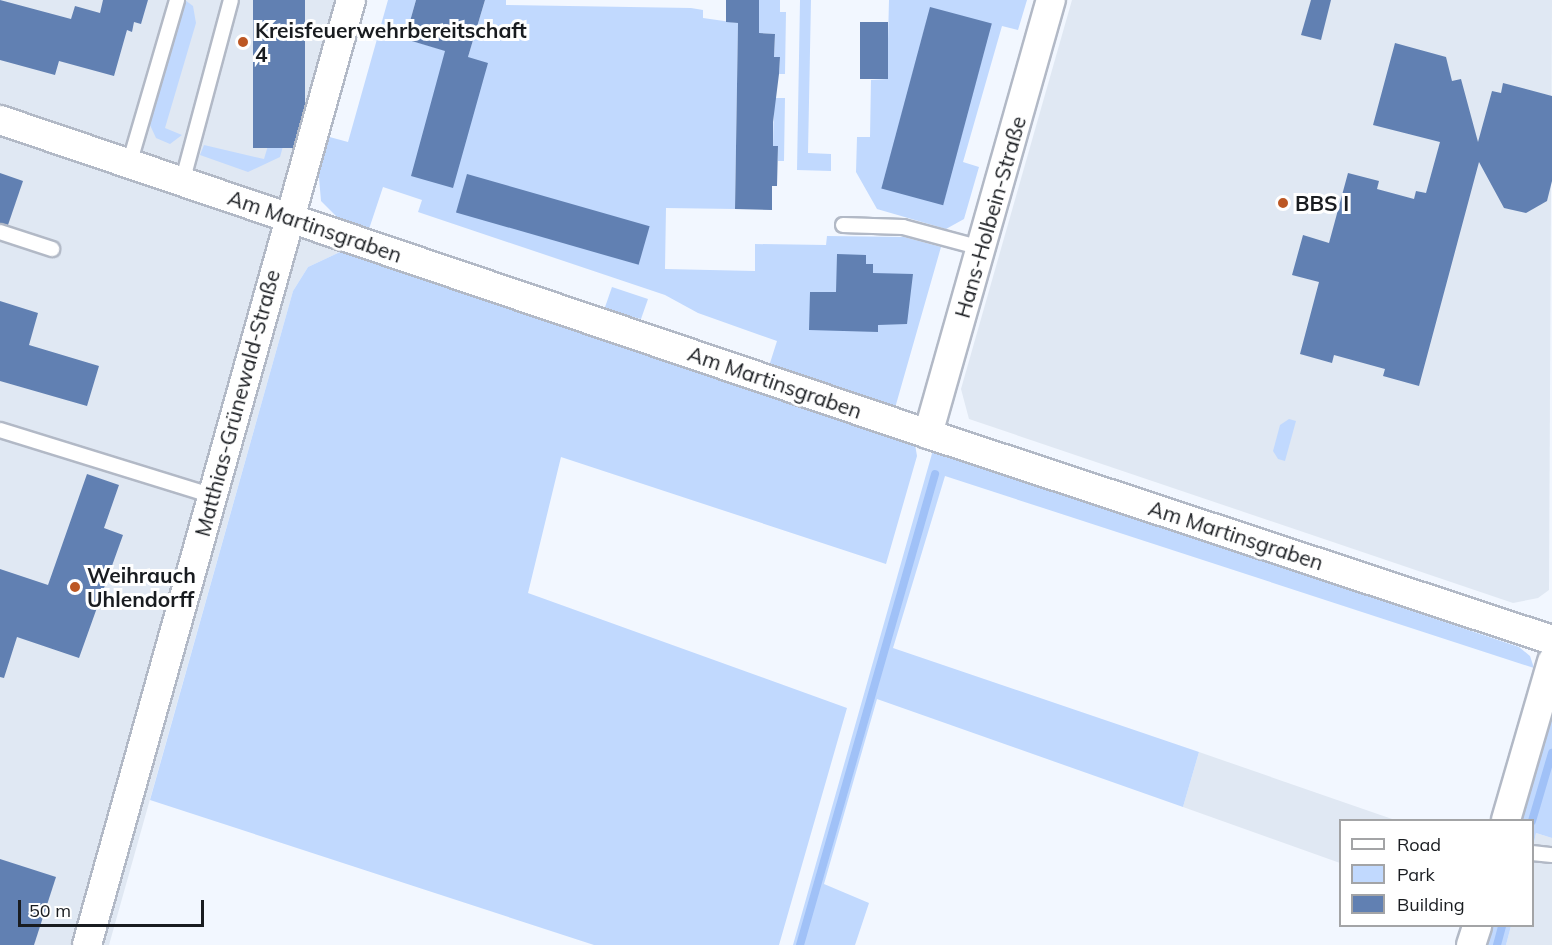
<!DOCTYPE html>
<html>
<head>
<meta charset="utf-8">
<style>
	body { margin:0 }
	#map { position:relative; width:1552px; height:945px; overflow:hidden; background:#f2f7ff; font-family:Mulish,sans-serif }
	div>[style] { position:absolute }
	.built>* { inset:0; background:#e0e8f3 }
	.green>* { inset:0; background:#c1d9fe }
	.stream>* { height:8px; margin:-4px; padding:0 4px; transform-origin:4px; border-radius:4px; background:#a0c1f7 }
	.building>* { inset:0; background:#6180b2; transform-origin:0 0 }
	.roads { filter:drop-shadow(2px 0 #b2b9c6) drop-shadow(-2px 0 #b2b9c6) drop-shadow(0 2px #b2b9c6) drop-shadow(0 -2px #b2b9c6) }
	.lane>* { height:14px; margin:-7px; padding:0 7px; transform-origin:7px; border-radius:7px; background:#fff }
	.street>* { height:28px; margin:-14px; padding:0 14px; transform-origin:14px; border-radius:14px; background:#fff }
	.dots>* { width:16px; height:16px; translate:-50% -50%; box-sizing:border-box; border:3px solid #fff; border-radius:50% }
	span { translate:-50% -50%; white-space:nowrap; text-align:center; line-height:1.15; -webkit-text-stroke:6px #fff; paint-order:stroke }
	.poi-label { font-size:21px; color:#191c20; font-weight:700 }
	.left { translate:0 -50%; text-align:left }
	.street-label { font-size:21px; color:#191c20 }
	.legend { position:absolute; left:1339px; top:819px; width:195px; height:108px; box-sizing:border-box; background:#fff; border:2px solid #a3a4a6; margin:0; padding:8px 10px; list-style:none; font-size:18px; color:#191c20 }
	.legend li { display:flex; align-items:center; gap:12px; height:30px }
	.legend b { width:30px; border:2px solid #a3a4a6 }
	.scale { position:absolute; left:18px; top:900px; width:186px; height:27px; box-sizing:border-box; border:3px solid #191c20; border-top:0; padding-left:8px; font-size:18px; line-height:21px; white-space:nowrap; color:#191c20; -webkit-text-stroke:4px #fff; paint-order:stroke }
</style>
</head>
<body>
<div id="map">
	<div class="built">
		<div style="clip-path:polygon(0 0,344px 0,279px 226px,342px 247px,340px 252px,308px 267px,293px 291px,109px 945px,0 945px)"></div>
		<div style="clip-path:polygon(1072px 0,1552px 0,1549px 590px,1538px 598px,1513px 603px,969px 419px,961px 389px)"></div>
		<div style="clip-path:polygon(1199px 752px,1395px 820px,1340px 820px,1340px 863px,1183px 807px)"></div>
		<div style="clip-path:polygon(1536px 833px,1552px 838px,1552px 945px,1506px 945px,1511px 926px,1532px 926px,1533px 847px)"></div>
	</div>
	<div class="green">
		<div style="clip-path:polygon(185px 0,193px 6px,196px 23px,165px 128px,182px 135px,170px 144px,156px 138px,150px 125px)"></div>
		<div style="clip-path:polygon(388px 0,416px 0,405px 39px,468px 57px,485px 0,506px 0,506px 5px,691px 8px,703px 10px,703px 18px,738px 23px,735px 209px,666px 208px,665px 269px,755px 271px,755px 244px,826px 245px,827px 236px,904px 237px,941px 247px,895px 408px,787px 373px,770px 363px,777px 341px,698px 313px,665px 295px,418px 212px,422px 200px,383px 187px,368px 232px,339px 219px,321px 201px,318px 166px,326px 136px,348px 142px)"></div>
		<div style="clip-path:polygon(759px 0,780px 0,780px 12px,786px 12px,785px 74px,779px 74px,780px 57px,774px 57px,775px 34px,759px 33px)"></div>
		<div style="clip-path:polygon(800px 0,811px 0,808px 153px,831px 154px,831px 171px,797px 170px)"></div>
		<div style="clip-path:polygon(889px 0,1027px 0,1018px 30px,1002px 26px,963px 162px,979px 167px,964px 219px,946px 229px,877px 209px,856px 172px,857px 137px,870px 137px,871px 80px,887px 79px)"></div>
		<div style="clip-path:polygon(287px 82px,300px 85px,280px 157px,248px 172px,200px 155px,204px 145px,264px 159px)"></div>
		<div style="clip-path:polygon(774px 98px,785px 98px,784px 161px,778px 161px,778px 146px,773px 146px)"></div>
		<div style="clip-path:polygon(340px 252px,915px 444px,917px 456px,886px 564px,561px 457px,528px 593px,847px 708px,779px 945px,594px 945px,150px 800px,293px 291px,308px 267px)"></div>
		<div style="clip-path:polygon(612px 287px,648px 299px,641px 319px,604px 310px)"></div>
		<div style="clip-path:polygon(1289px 419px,1296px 421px,1285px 461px,1278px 459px,1273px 451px,1280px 425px)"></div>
		<div style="clip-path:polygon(933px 450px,1519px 647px,1530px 656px,1534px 668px,945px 476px,893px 648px,1199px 752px,1183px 807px,877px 699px,824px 884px,869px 903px,855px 945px,793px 945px)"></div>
		<div style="clip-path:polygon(1552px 705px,1552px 838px,1536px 833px,1533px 847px,1532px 820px,1520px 820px)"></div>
		<div style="clip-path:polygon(1491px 926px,1511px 926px,1506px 945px,1485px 945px)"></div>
	</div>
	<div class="stream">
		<div style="left:1532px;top:821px;width:71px;rotate:-73.6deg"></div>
		<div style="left:800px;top:945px;width:490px;rotate:-74deg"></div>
		<div style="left:1497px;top:945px;width:20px;rotate:-75deg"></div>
	</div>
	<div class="building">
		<div style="clip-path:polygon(0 0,71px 19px,75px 6px,100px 13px,103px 0,148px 0,141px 24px,134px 22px,132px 32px,127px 30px,114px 76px,59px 61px,55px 75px,0 60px)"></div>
		<div style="left:253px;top:0;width:52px;height:148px"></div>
		<div style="clip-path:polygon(416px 0,485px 0,468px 57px,488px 63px,453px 188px,411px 176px,445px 51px,405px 39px)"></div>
		<div style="clip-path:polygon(726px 0,759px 0,759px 33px,775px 34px,774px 57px,780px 57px,779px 74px,773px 122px,773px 146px,778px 146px,777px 186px,772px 186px,772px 210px,735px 209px,738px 23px,726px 22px)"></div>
		<div style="clip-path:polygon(1311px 0,1331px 0,1321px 40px,1301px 35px)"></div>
		<div style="left:930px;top:7px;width:64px;height:188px;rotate:15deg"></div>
		<div style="left:860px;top:22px;width:28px;height:57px"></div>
		<div style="clip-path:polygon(1395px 43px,1446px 57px,1452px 81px,1461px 79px,1478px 142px,1492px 91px,1501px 93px,1503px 83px,1552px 96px,1552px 181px,1547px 201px,1526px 213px,1504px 208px,1479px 162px,1419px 386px,1383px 376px,1385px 369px,1334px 355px,1332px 363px,1300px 354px,1319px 282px,1292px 275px,1303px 235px,1329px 243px,1348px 173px,1379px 181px,1377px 189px,1414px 199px,1416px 191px,1426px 193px,1440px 142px,1373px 125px)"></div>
		<div style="clip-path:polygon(0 173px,23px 181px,8px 225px,0 223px)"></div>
		<div style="left:467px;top:174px;width:190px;height:40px;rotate:16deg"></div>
		<div style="clip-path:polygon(837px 254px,866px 255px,866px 264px,873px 264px,873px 273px,913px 274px,907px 324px,878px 325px,878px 332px,809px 330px,810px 292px,836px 292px)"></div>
		<div style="clip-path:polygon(0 301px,38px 313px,29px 345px,99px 366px,87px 406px,0 381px)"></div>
		<div style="clip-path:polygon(87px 474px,119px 485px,104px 528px,123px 535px,79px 658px,17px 637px,4px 678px,0 677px,0 569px,48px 585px)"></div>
		<div style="clip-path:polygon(0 859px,56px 877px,34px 945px,0 945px)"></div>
	</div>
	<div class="roads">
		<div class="lane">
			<div style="left:130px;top:161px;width:168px;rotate:-73.7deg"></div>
			<div style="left:183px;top:179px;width:185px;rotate:-75deg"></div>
			<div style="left:843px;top:225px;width:60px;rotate:1.9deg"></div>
			<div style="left:903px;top:227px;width:81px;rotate:15.1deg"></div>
			<div style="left:0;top:232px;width:55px;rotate:18.1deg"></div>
			<div style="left:0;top:430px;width:223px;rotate:17.2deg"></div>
			<div style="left:1532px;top:853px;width:20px;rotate:6deg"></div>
		</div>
		<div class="street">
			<div style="left:0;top:120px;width:980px;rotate:18.69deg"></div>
			<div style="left:928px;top:434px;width:657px;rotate:18.27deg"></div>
			<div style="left:928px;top:434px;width:451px;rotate:-74.2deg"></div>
			<div style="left:1506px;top:820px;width:165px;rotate:-73.8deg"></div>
			<div style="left:87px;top:945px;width:981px;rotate:-74.39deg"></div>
			<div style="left:1471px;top:945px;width:20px;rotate:-72deg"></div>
		</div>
	</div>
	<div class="dots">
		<div style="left:243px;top:42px;background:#bc5724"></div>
		<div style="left:1283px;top:203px;background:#bc5724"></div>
		<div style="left:75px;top:587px;background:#bc5724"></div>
	</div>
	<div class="poi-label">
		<span class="left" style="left:255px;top:42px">Kreisfeuerwehrbereitschaft<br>4</span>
		<span class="left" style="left:1295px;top:203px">BBS I</span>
		<span class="left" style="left:87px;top:587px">Weihrauch<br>Uhlendorff</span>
	</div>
	<div class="street-label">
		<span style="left:990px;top:217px;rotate:-74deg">Hans-Holbein-Straße</span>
		<span style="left:315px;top:226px;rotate:19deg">Am Martinsgraben</span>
		<span style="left:775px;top:382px;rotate:19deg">Am Martinsgraben</span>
		<span style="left:237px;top:403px;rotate:-75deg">Matthias-Grünewald-Straße</span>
		<span style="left:1236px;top:535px;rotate:18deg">Am Martinsgraben</span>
	</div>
	<ul class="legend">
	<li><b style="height:8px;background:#fff"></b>Road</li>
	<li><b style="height:16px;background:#c1d9fe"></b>Park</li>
	<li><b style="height:16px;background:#6180b2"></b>Building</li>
	</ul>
	<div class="scale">50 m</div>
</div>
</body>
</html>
